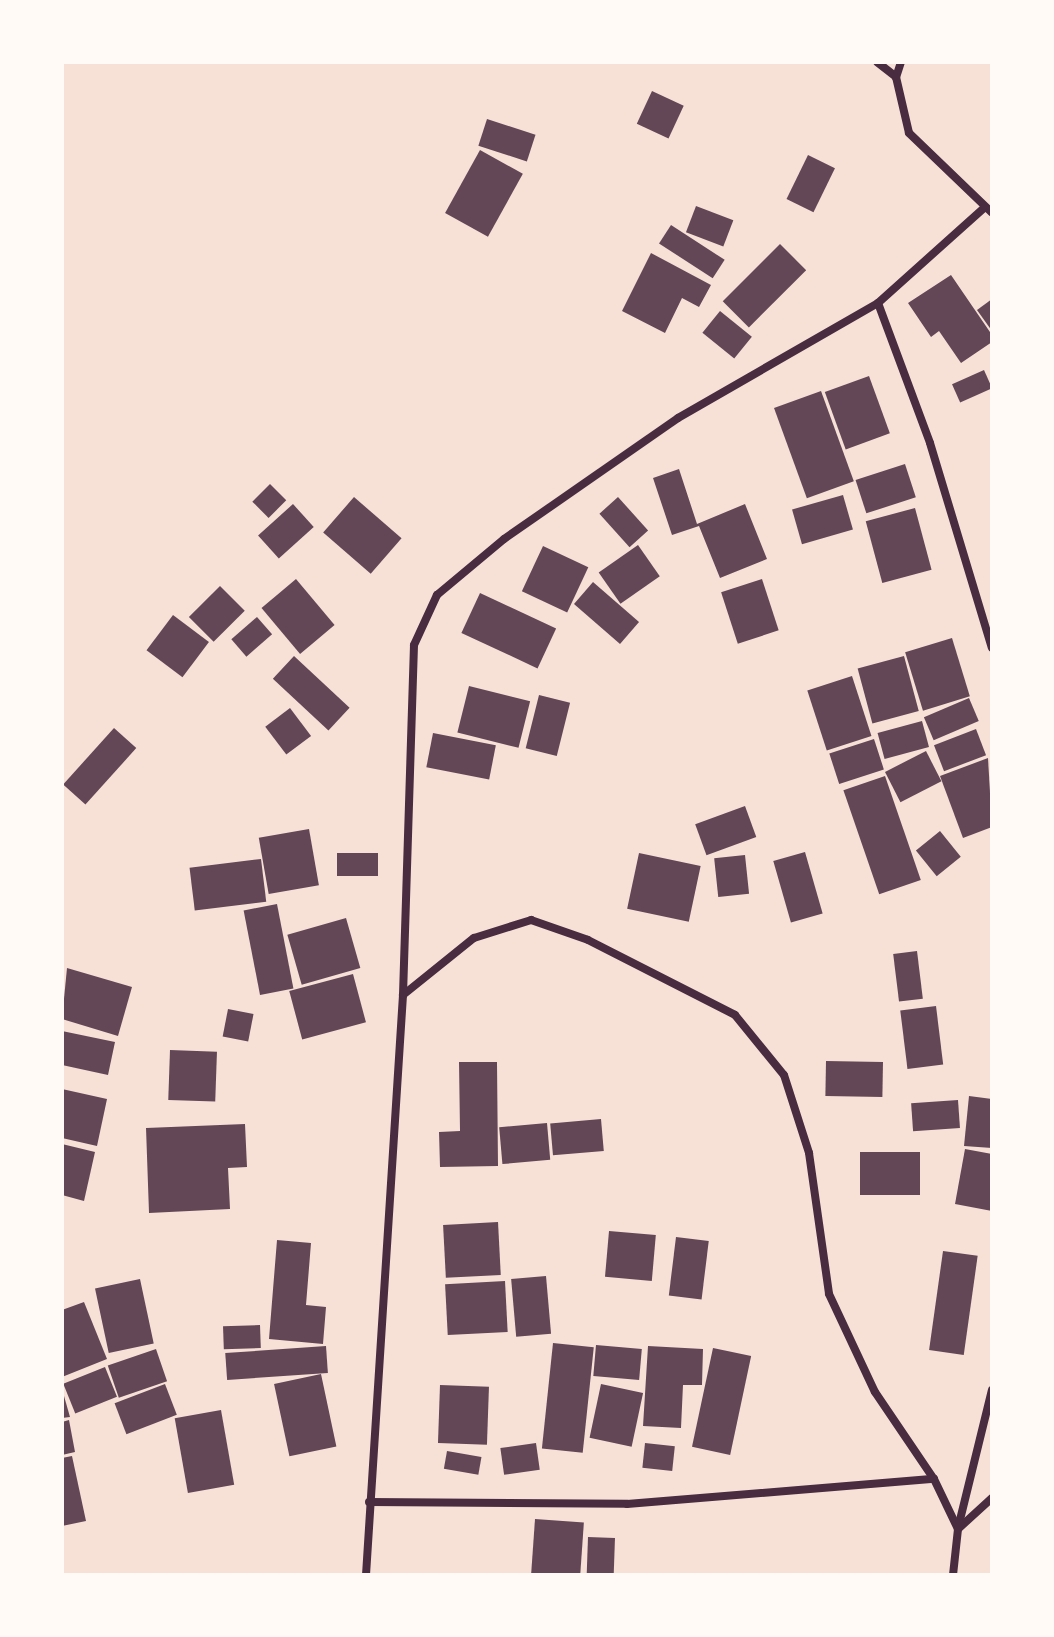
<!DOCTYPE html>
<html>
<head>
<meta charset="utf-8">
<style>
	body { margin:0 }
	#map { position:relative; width:1054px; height:1637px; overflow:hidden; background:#f7e1d7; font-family:Bitter,serif }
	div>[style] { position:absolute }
	.building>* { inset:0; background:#644757; transform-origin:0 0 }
	.minor>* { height:8px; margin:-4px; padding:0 4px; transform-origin:4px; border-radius:4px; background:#4a2c40 }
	span { translate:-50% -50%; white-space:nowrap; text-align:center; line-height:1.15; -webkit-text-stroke:8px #fffaf5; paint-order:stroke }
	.frame { position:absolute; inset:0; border:64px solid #fffaf5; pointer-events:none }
</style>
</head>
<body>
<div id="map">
	<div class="building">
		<div style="left:652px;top:91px;width:35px;height:36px;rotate:25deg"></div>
		<div style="left:487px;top:119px;width:51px;height:28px;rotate:18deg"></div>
		<div style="left:480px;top:150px;width:49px;height:72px;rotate:29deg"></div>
		<div style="left:808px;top:155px;width:30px;height:49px;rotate:26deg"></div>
		<div style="left:696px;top:206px;width:40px;height:28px;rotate:21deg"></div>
		<div style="left:671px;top:225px;width:64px;height:22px;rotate:33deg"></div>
		<div style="left:780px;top:244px;width:37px;height:81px;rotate:45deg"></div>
		<div style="clip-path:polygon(651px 253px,711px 285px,699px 307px,682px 298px,665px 333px,622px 311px)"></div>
		<div style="clip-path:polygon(951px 275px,992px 335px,992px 342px,961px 363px,939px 331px,931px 337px,908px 303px)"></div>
		<div style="clip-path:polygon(992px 299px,992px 331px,977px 310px)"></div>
		<div style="left:720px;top:311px;width:41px;height:28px;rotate:39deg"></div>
		<div style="left:984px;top:370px;width:20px;height:35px;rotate:66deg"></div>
		<div style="left:869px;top:376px;width:61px;height:47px;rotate:70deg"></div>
		<div style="left:821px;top:391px;width:96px;height:50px;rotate:70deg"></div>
		<div style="left:905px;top:464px;width:35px;height:52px;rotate:72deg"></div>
		<div style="clip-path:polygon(679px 469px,697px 524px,745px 504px,767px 559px,720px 578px,699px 526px,672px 535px,653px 478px)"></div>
		<div style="left:270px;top:484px;width:23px;height:25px;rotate:45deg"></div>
		<div style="left:843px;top:495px;width:36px;height:53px;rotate:74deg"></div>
		<div style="left:354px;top:497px;width:63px;height:47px;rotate:41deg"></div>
		<div style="left:618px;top:497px;width:45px;height:25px;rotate:48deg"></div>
		<div style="left:293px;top:504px;width:31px;height:47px;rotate:48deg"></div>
		<div style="left:915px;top:508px;width:64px;height:51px;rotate:75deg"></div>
		<div style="left:638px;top:545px;width:38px;height:48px;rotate:55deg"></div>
		<div style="left:543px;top:546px;width:50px;height:50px;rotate:25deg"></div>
		<div style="left:296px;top:579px;width:60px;height:45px;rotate:50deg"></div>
		<div style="left:762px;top:579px;width:54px;height:43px;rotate:72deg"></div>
		<div style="left:593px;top:582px;width:61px;height:29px;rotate:41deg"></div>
		<div style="left:220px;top:586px;width:35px;height:44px;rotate:45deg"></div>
		<div style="left:480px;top:593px;width:84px;height:44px;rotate:25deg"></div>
		<div style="left:173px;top:615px;width:45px;height:44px;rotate:37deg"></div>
		<div style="left:257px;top:617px;width:23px;height:34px;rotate:49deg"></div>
		<div style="left:952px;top:638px;width:61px;height:49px;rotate:73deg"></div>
		<div style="left:294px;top:656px;width:76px;height:31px;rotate:43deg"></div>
		<div style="left:904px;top:656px;width:57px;height:48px;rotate:75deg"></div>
		<div style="left:852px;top:676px;width:63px;height:47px;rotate:72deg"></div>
		<div style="left:469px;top:686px;width:63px;height:48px;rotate:14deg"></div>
		<div style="left:539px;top:695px;width:32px;height:55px;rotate:14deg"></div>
		<div style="left:969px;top:698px;width:25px;height:49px;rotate:67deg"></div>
		<div style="left:290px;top:708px;width:35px;height:31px;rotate:53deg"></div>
		<div style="left:922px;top:721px;width:27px;height:46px;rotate:75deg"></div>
		<div style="left:114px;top:728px;width:30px;height:76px;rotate:42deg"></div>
		<div style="left:976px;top:729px;width:28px;height:45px;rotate:69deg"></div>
		<div style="left:433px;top:733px;width:64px;height:35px;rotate:11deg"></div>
		<div style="left:874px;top:739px;width:32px;height:47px;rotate:72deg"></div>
		<div style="left:926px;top:751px;width:34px;height:46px;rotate:63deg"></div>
		<div style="clip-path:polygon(988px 758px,992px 827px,963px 838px,940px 776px)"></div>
		<div style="left:885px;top:776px;width:110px;height:44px;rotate:71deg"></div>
		<div style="left:745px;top:806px;width:33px;height:53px;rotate:70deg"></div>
		<div style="left:309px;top:829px;width:57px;height:51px;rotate:80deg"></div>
		<div style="left:940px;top:831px;width:33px;height:31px;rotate:51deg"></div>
		<div style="left:805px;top:852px;width:64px;height:33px;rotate:74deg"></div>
		<div style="left:337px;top:853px;width:41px;height:23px"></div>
		<div style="left:639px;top:853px;width:63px;height:57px;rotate:12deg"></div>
		<div style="left:745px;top:855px;width:39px;height:31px;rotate:84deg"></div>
		<div style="left:261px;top:859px;width:43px;height:72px;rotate:83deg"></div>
		<div style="left:277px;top:904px;width:86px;height:34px;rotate:79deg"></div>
		<div style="left:346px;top:918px;width:52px;height:61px;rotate:74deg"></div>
		<div style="left:917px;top:951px;width:48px;height:24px;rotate:83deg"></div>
		<div style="clip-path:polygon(67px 968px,132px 987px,118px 1036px,62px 1019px)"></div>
		<div style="left:353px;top:974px;width:50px;height:66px;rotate:75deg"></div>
		<div style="left:936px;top:1006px;width:59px;height:36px;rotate:83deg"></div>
		<div style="left:228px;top:1009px;width:26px;height:28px;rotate:11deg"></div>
		<div style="clip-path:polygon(62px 1031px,115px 1042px,108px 1075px,62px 1065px)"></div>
		<div style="left:170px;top:1050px;width:47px;height:50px;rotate:2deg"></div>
		<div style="left:826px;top:1061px;width:57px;height:35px;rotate:1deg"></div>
		<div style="clip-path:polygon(459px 1062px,497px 1062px,498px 1166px,440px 1167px,439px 1132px,460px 1131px)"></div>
		<div style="clip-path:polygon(62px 1089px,107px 1099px,97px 1146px,62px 1138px)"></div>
		<div style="clip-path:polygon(969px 1096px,992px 1099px,992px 1148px,964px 1146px)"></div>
		<div style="left:958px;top:1100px;width:28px;height:47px;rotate:86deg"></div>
		<div style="left:601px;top:1119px;width:32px;height:51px;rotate:85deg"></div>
		<div style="left:547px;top:1123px;width:37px;height:48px;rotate:85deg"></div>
		<div style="clip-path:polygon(245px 1124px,247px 1167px,228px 1168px,230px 1209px,149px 1213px,146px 1128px)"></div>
		<div style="clip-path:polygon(62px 1144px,95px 1152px,84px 1201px,62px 1195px)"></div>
		<div style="clip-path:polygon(965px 1149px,992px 1154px,992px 1211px,955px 1204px)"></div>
		<div style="left:860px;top:1152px;width:60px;height:43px"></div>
		<div style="left:498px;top:1222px;width:53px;height:55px;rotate:87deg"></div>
		<div style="left:609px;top:1231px;width:47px;height:46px;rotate:5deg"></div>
		<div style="left:676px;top:1237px;width:33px;height:59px;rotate:7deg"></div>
		<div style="clip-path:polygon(277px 1240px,311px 1243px,306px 1305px,326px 1307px,323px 1344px,269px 1339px)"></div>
		<div style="left:943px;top:1251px;width:35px;height:100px;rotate:8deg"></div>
		<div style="left:546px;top:1276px;width:58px;height:35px;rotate:85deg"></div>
		<div style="left:140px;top:1279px;width:66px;height:46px;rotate:78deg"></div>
		<div style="left:505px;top:1281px;width:51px;height:60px;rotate:87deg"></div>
		<div style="clip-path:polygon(84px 1302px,107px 1359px,62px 1377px,62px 1310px)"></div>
		<div style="left:260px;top:1325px;width:23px;height:37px;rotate:88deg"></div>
		<div style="left:553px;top:1343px;width:41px;height:106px;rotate:6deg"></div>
		<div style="left:596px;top:1345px;width:46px;height:31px;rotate:5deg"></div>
		<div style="left:326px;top:1346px;width:27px;height:101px;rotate:86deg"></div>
		<div style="clip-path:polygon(648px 1346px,703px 1349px,702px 1385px,683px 1385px,681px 1428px,643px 1426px)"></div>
		<div style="left:713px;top:1348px;width:39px;height:101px;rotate:12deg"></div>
		<div style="left:156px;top:1349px;width:34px;height:51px;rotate:71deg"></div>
		<div style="left:105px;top:1367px;width:32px;height:45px;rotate:68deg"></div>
		<div style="left:321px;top:1374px;width:74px;height:48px;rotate:78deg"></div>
		<div style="left:165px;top:1384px;width:33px;height:54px;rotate:69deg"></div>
		<div style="left:601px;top:1384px;width:43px;height:55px;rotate:12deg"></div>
		<div style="left:440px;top:1385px;width:49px;height:58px;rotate:2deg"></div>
		<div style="clip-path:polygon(62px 1389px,70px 1417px,62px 1418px)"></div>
		<div style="left:221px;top:1410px;width:76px;height:47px;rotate:80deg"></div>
		<div style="clip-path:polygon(69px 1420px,75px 1452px,62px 1455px,62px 1422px)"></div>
		<div style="left:536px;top:1443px;width:27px;height:36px;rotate:82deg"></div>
		<div style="left:645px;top:1443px;width:30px;height:25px;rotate:6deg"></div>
		<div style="left:447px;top:1451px;width:35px;height:18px;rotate:10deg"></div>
		<div style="clip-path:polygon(72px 1456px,86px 1521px,62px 1526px,62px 1458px)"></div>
		<div style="left:535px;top:1519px;width:49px;height:56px;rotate:4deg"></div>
		<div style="left:588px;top:1537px;width:27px;height:38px;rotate:2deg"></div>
	</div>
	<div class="minor">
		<div style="left:877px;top:62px;width:24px;rotate:38deg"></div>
		<div style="left:901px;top:62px;width:16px;rotate:108deg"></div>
		<div style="left:896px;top:77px;width:57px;rotate:76.9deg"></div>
		<div style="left:909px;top:133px;width:115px;rotate:43.9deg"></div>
		<div style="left:878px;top:303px;width:149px;rotate:69.6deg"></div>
		<div style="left:930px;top:443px;width:214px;rotate:73.2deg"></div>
		<div style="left:403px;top:995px;width:91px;rotate:-38.8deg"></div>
		<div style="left:474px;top:938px;width:60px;rotate:-17.5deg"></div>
		<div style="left:531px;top:920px;width:60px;rotate:19.3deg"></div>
		<div style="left:588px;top:940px;width:165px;rotate:27deg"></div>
		<div style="left:735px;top:1015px;width:77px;rotate:50.8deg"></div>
		<div style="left:784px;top:1075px;width:82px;rotate:72.2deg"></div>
		<div style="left:809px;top:1153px;width:142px;rotate:81.9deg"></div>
		<div style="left:829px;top:1294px;width:108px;rotate:64.9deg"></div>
		<div style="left:875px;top:1392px;width:105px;rotate:55.9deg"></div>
		<div style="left:934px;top:1479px;width:55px;rotate:64.4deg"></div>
		<div style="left:369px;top:1502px;width:258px;rotate:0.4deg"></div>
		<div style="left:627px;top:1504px;width:308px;rotate:-4.7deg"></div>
		<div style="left:958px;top:1528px;width:142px;rotate:-76.2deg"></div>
		<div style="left:366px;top:1575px;width:581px;rotate:-86.35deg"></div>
		<div style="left:403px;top:995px;width:350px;rotate:-88.2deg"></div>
		<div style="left:414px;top:645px;width:55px;rotate:-65.3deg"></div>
		<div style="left:437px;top:595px;width:87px;rotate:-39.9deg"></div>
		<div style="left:504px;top:539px;width:212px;rotate:-34.8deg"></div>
		<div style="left:678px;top:418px;width:231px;rotate:-29.9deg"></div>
		<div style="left:878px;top:303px;width:142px;rotate:-41.9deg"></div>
		<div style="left:953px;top:1575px;width:46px;rotate:-83.8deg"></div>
		<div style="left:958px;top:1529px;width:46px;rotate:-42.4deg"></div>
	</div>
	<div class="frame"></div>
</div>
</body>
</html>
